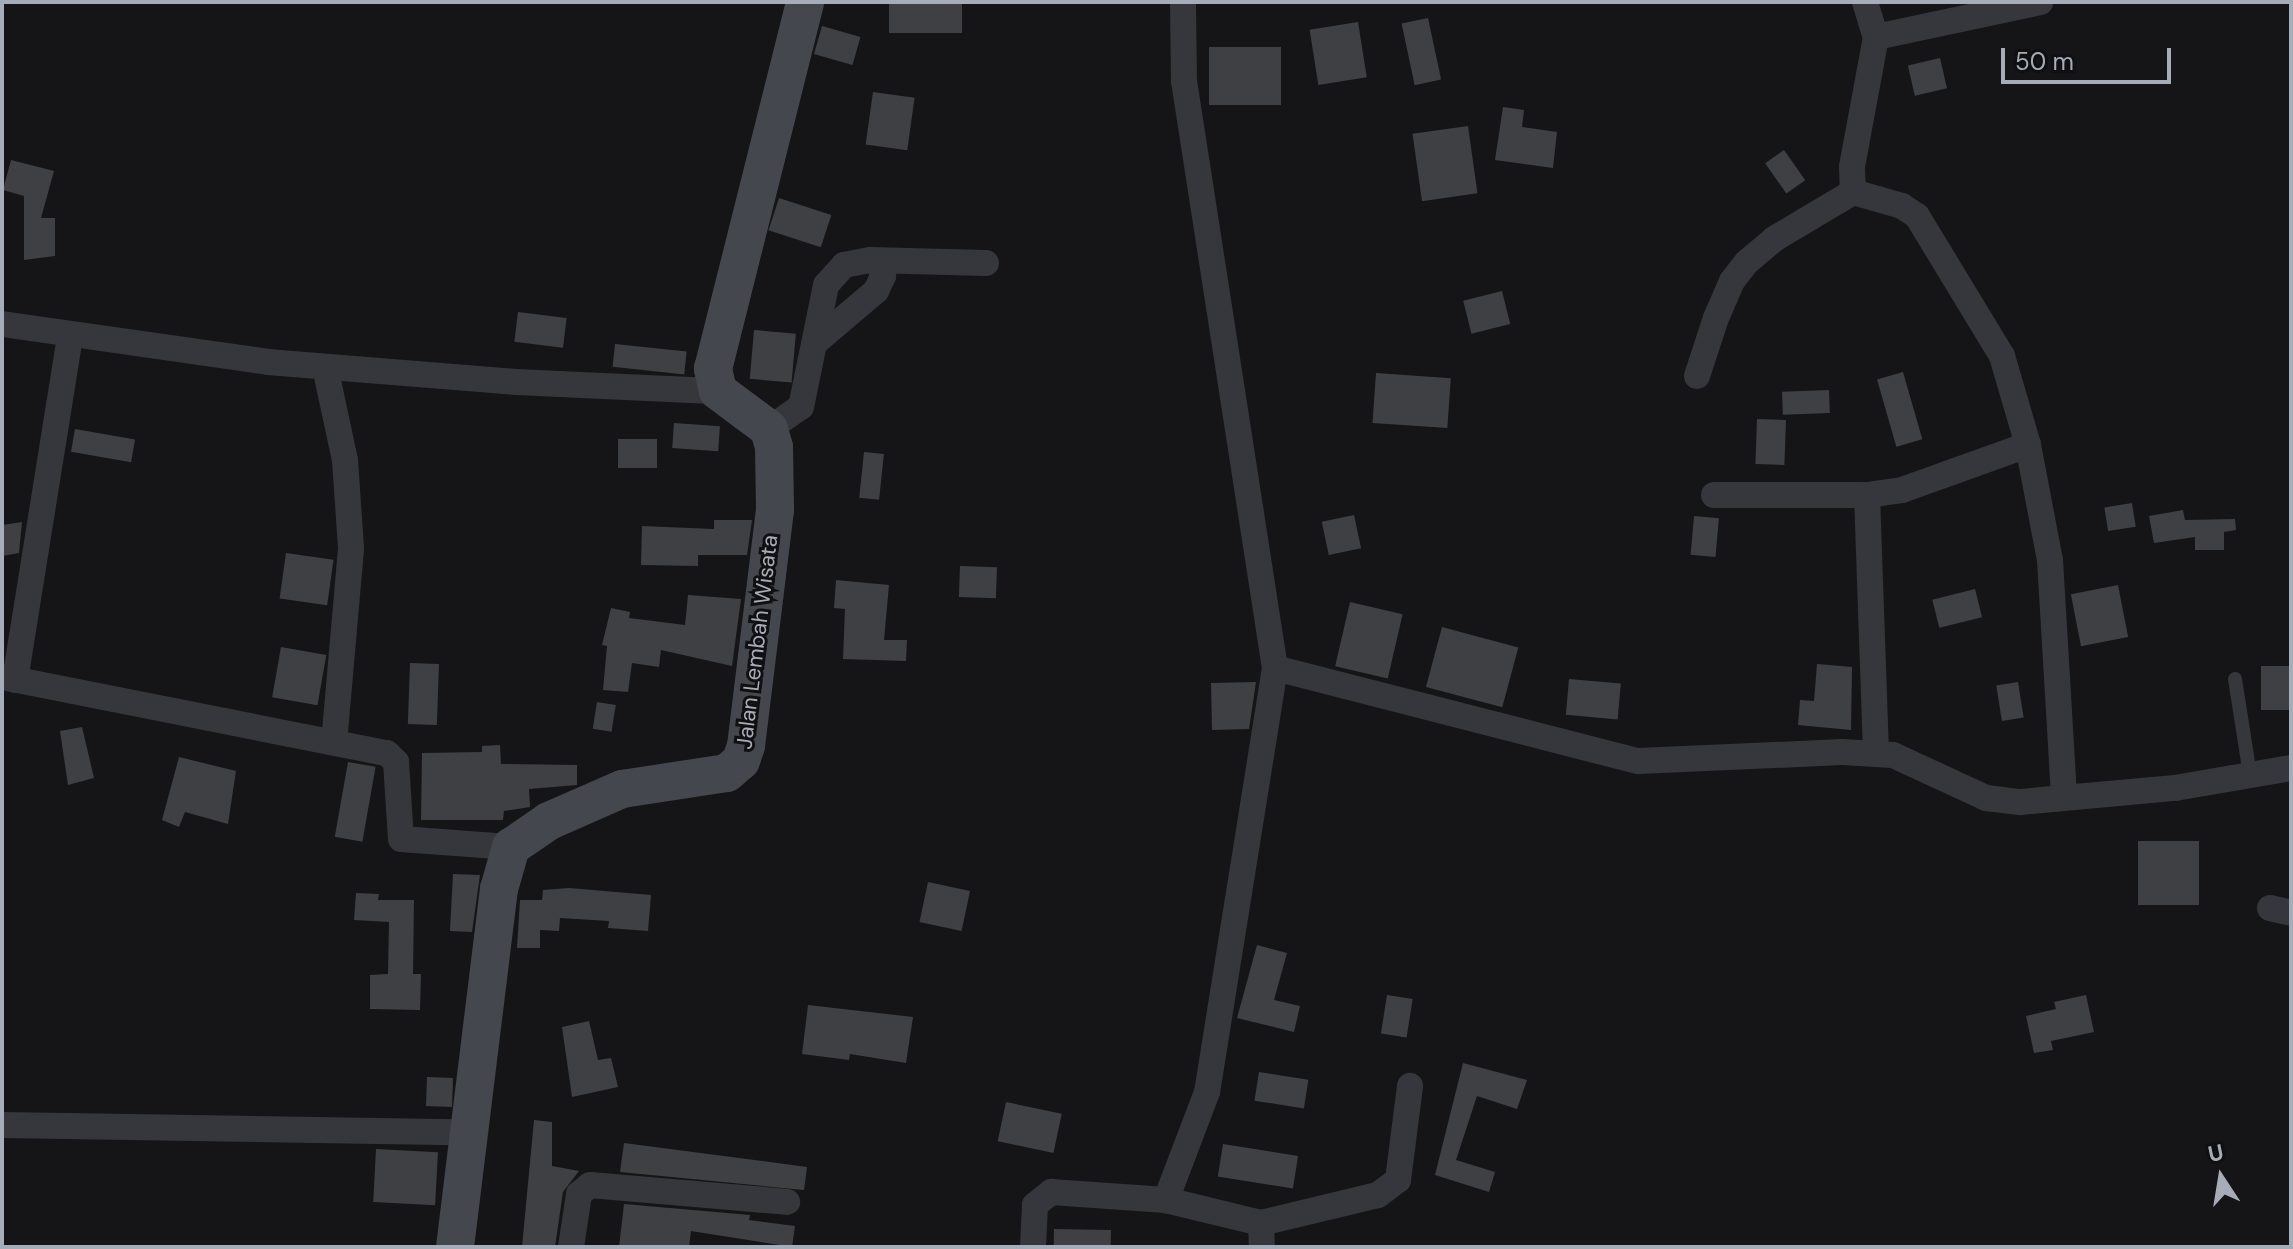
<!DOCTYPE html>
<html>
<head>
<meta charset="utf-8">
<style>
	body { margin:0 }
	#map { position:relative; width:2293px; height:1249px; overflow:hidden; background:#151517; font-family:"DM Sans",sans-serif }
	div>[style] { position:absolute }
	.building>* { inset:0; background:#3f4044; transform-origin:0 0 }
	.lane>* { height:14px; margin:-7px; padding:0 7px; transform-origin:7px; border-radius:7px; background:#36373c }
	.street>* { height:26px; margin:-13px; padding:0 13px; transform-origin:13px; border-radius:13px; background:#36373c }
	.secondary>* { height:38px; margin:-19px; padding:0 19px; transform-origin:19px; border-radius:19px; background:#44474d }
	span { translate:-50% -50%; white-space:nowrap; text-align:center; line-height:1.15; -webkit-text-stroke:6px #101012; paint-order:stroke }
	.street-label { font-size:22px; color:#a6adb8 }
	.frame { position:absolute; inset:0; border:4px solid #a6adb8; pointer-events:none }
	.north { position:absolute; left:2181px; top:1137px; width:80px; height:80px; -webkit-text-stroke:6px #101012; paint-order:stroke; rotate:348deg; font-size:22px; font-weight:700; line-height:32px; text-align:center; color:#a6adb8 }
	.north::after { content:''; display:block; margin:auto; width:28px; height:36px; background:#a6adb8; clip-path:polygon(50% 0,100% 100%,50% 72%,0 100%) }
	.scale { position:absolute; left:2001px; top:48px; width:170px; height:36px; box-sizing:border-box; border:4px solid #a6adb8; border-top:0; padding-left:10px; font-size:24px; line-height:28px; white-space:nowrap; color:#a6adb8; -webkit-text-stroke:6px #101012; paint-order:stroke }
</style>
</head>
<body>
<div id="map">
	<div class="building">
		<div style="left:889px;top:2px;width:73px;height:31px"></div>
		<div style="left:1428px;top:18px;width:63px;height:27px;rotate:78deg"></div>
		<div style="left:1358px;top:22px;width:56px;height:49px;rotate:81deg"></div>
		<div style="left:822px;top:26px;width:40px;height:29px;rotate:16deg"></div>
		<div style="left:1209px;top:47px;width:72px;height:58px"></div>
		<div style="left:1940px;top:58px;width:31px;height:33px;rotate:77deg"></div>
		<div style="left:873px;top:92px;width:42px;height:53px;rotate:8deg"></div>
		<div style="clip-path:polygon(1503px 107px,1524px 110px,1522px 127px,1557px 132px,1553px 168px,1495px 160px)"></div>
		<div style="left:1468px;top:126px;width:68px;height:56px;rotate:82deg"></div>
		<div style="left:1784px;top:150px;width:37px;height:23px;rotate:55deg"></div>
		<div style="clip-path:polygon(11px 160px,54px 171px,41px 218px,55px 218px,55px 256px,24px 260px,24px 196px,3px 190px)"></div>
		<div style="left:779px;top:198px;width:55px;height:34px;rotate:18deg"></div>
		<div style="left:1502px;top:291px;width:34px;height:40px;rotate:76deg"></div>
		<div style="left:518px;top:312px;width:49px;height:30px;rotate:7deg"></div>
		<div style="left:754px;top:330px;width:42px;height:49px;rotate:5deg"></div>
		<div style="left:615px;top:344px;width:72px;height:23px;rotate:6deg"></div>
		<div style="left:1903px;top:372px;width:70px;height:27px;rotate:74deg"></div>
		<div style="left:1376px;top:373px;width:75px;height:50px;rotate:4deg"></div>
		<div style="left:1829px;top:390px;width:23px;height:47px;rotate:88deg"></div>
		<div style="left:1757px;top:419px;width:29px;height:45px;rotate:2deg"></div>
		<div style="left:674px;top:423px;width:46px;height:25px;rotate:4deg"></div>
		<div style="left:75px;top:429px;width:61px;height:23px;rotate:10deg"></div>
		<div style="left:618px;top:439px;width:39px;height:29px"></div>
		<div style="left:864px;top:452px;width:20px;height:46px;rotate:6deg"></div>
		<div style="left:2132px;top:503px;width:24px;height:28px;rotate:81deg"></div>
		<div style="clip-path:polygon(2183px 510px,2185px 520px,2235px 519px,2236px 530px,2224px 532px,2224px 550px,2195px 550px,2195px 537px,2154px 543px,2149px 516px)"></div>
		<div style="left:1354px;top:515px;width:34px;height:33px;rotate:78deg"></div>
		<div style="left:1694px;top:516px;width:25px;height:39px;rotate:5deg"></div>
		<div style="clip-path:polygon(714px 520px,752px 520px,747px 555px,698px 555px,698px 566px,641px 565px,642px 526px,714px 529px)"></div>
		<div style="clip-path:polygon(22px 522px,19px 553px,2px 556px,2px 525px)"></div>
		<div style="left:286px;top:553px;width:48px;height:46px;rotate:8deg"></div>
		<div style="left:960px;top:566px;width:37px;height:31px;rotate:2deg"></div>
		<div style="clip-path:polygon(836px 580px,889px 585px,884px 640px,907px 640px,906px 661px,843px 659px,845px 609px,834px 608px)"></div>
		<div style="left:2118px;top:585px;width:53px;height:48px;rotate:79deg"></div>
		<div style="left:1975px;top:589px;width:29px;height:44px;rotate:76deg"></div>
		<div style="clip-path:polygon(688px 595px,741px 599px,732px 666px,661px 650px,659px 667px,632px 663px,628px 692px,603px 690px,607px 646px,602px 645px,611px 608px,630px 612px,629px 618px,685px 625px)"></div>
		<div style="left:1350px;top:602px;width:54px;height:66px;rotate:13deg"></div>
		<div style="left:1442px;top:627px;width:79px;height:62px;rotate:15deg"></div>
		<div style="left:281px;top:647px;width:46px;height:51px;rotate:10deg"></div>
		<div style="left:410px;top:663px;width:29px;height:61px;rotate:2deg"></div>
		<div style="clip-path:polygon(1817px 664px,1852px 667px,1851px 730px,1798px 725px,1800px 700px,1814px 701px)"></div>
		<div style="left:2261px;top:666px;width:30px;height:44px"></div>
		<div style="left:1569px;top:679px;width:52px;height:36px;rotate:5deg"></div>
		<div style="clip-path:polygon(1256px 682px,1249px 729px,1212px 730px,1211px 683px)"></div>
		<div style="left:2018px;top:682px;width:36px;height:22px;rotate:81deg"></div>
		<div style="left:597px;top:702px;width:19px;height:27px;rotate:9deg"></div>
		<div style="clip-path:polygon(82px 727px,94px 778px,68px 785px,60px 731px)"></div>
		<div style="clip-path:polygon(500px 745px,501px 764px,577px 765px,577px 785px,529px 789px,530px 807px,504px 811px,503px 820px,421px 820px,422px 753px,482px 752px,482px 746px)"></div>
		<div style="clip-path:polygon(179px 757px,236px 771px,228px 824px,185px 812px,179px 827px,162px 820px)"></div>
		<div style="left:348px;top:762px;width:28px;height:76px;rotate:10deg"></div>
		<div style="left:2138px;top:841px;width:61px;height:64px"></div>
		<div style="clip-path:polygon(453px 874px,480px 875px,472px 932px,450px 931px)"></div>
		<div style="left:928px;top:882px;width:43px;height:41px;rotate:12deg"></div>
		<div style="clip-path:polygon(569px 888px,651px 895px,648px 931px,608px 928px,609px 921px,560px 918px,559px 931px,540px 930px,540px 948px,517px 948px,520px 900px,542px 900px,543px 890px)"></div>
		<div style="clip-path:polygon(356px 893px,379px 894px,378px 900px,414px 900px,413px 974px,421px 974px,420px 1010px,370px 1009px,370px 975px,388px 974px,389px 922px,354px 920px)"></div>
		<div style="clip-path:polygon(1257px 945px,1287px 953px,1274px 1000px,1300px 1006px,1294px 1032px,1237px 1018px)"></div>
		<div style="left:1387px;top:995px;width:26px;height:39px;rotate:9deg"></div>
		<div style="clip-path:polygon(2086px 995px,2094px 1032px,2051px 1041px,2053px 1050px,2034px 1053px,2026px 1016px,2056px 1009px,2054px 1002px)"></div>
		<div style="clip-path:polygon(808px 1005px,913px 1017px,906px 1063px,850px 1054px,849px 1060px,802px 1054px)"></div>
		<div style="clip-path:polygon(589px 1021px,598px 1060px,611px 1058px,618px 1087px,572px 1097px,562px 1027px)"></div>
		<div style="clip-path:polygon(1463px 1063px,1527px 1080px,1517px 1109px,1477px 1096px,1456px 1160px,1495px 1172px,1489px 1192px,1435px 1175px)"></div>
		<div style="left:1259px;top:1072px;width:50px;height:29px;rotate:9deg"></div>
		<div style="left:427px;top:1077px;width:26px;height:29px;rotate:2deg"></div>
		<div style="left:1006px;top:1102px;width:57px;height:40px;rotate:12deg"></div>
		<div style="clip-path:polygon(534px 1120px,552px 1122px,552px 1166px,579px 1171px,563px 1192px,555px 1247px,522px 1247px)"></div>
		<div style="clip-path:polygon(624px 1143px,807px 1167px,804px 1190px,620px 1172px)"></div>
		<div style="left:1223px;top:1144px;width:76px;height:33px;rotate:9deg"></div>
		<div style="left:376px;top:1149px;width:62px;height:53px;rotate:3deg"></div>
		<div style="clip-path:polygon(624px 1204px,750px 1215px,749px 1220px,795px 1226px,792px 1247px,691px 1231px,689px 1247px,619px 1247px)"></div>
		<div style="left:1054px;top:1229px;width:57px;height:18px;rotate:1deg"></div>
	</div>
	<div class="lane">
		<div style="left:2235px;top:679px;width:97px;rotate:81.1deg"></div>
	</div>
	<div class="street">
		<div style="left:1183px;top:2px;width:79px;rotate:89.3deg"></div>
		<div style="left:1184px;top:81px;width:594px;rotate:81.19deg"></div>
		<div style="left:1275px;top:668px;width:429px;rotate:99.1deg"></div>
		<div style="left:1207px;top:1092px;width:116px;rotate:110.8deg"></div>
		<div style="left:1166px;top:1200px;width:98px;rotate:13.6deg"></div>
		<div style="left:1261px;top:1223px;width:120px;rotate:-13.5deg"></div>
		<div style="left:1378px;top:1195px;width:25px;rotate:-37deg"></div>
		<div style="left:1398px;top:1180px;width:95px;rotate:-82.7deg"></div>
		<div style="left:1865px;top:2px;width:37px;rotate:73deg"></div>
		<div style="left:1876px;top:37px;width:132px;rotate:100.5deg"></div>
		<div style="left:1852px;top:167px;width:25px;rotate:88deg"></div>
		<div style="left:1853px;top:192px;width:51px;rotate:15.9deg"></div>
		<div style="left:1902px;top:206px;width:18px;rotate:34deg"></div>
		<div style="left:1917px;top:216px;width:164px;rotate:58.7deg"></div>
		<div style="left:2002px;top:356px;width:93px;rotate:73.7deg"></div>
		<div style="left:2028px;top:445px;width:117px;rotate:79.2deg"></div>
		<div style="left:2050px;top:560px;width:236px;rotate:86.6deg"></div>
		<div style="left:1876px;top:37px;width:168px;rotate:-12deg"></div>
		<div style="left:2px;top:324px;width:269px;rotate:8.1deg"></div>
		<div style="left:268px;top:362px;width:249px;rotate:4.6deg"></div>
		<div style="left:516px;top:382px;width:202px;rotate:2.6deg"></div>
		<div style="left:818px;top:340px;width:76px;rotate:-40.2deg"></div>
		<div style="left:876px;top:291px;width:17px;rotate:-65deg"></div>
		<div style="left:883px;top:276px;width:14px;rotate:-107deg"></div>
		<div style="left:325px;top:367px;width:95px;rotate:77.9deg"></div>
		<div style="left:345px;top:460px;width:89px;rotate:86.1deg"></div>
		<div style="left:351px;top:549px;width:194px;rotate:95deg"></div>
		<div style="left:1697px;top:376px;width:61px;rotate:-71.9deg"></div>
		<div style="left:1716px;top:318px;width:40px;rotate:-66.6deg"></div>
		<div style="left:1732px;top:281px;width:24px;rotate:-52deg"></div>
		<div style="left:1747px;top:262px;width:35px;rotate:-40deg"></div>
		<div style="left:1774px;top:239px;width:92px;rotate:-30.7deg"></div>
		<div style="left:769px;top:429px;width:39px;rotate:-35deg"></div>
		<div style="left:801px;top:407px;width:125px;rotate:-78.4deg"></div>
		<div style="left:826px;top:285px;width:27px;rotate:-48deg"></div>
		<div style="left:844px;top:265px;width:26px;rotate:-11deg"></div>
		<div style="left:870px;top:260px;width:116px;rotate:1.5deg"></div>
		<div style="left:1714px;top:495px;width:153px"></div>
		<div style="left:1867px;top:495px;width:35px;rotate:-8deg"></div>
		<div style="left:1902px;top:490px;width:134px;rotate:-19.7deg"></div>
		<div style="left:1867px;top:495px;width:259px;rotate:88deg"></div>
		<div style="left:1275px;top:668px;width:375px;rotate:14.4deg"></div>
		<div style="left:1638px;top:761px;width:204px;rotate:-2.5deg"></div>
		<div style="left:1842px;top:752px;width:51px;rotate:3.4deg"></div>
		<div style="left:1893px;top:755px;width:102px;rotate:24.8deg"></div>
		<div style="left:1986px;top:798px;width:34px;rotate:7deg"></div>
		<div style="left:2020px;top:802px;width:156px;rotate:-5.2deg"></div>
		<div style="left:2175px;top:788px;width:118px;rotate:-9.8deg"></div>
		<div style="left:2px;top:677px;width:392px;rotate:11.2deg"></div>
		<div style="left:387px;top:753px;width:13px;rotate:45deg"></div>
		<div style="left:396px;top:762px;width:77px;rotate:86.3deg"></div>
		<div style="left:401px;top:839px;width:110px;rotate:4.2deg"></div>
		<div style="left:15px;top:680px;width:347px;rotate:-80.9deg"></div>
		<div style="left:2270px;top:908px;width:22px;rotate:13deg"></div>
		<div style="left:2px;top:1125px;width:471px;rotate:0.9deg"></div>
		<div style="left:1261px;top:1223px;width:24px;rotate:88deg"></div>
		<div style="left:571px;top:1247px;width:54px;rotate:-81.4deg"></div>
		<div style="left:579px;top:1194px;width:14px;rotate:-39deg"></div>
		<div style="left:590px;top:1185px;width:198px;rotate:4.9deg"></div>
		<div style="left:1033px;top:1247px;width:42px;rotate:-87.3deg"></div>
		<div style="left:1035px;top:1205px;width:21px;rotate:-39deg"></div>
		<div style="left:1051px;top:1192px;width:115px;rotate:4deg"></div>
	</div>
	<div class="secondary">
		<div style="left:455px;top:1247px;width:361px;rotate:-83deg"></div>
		<div style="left:499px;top:889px;width:44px;rotate:-74.1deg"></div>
		<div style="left:511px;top:847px;width:46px;rotate:-34.4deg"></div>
		<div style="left:549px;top:821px;width:80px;rotate:-23.7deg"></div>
		<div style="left:622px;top:789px;width:106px;rotate:-8.7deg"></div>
		<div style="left:727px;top:773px;width:18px;rotate:-41deg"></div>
		<div style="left:741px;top:761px;width:16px;rotate:-72deg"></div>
		<div style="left:746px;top:746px;width:238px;rotate:-83deg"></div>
		<div style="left:775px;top:510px;width:63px;rotate:-90.9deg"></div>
		<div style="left:774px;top:447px;width:19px;rotate:-106deg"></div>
		<div style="left:769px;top:429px;width:64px;rotate:-143.3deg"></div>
		<div style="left:718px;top:391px;width:23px;rotate:-103deg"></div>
		<div style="left:713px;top:369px;width:378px;rotate:-75.9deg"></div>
	</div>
	<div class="street-label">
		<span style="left:757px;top:642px;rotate:-83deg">Jalan Lembah Wisata</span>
	</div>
	<div class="frame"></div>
	<div class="north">U</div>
	<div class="scale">50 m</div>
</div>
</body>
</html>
